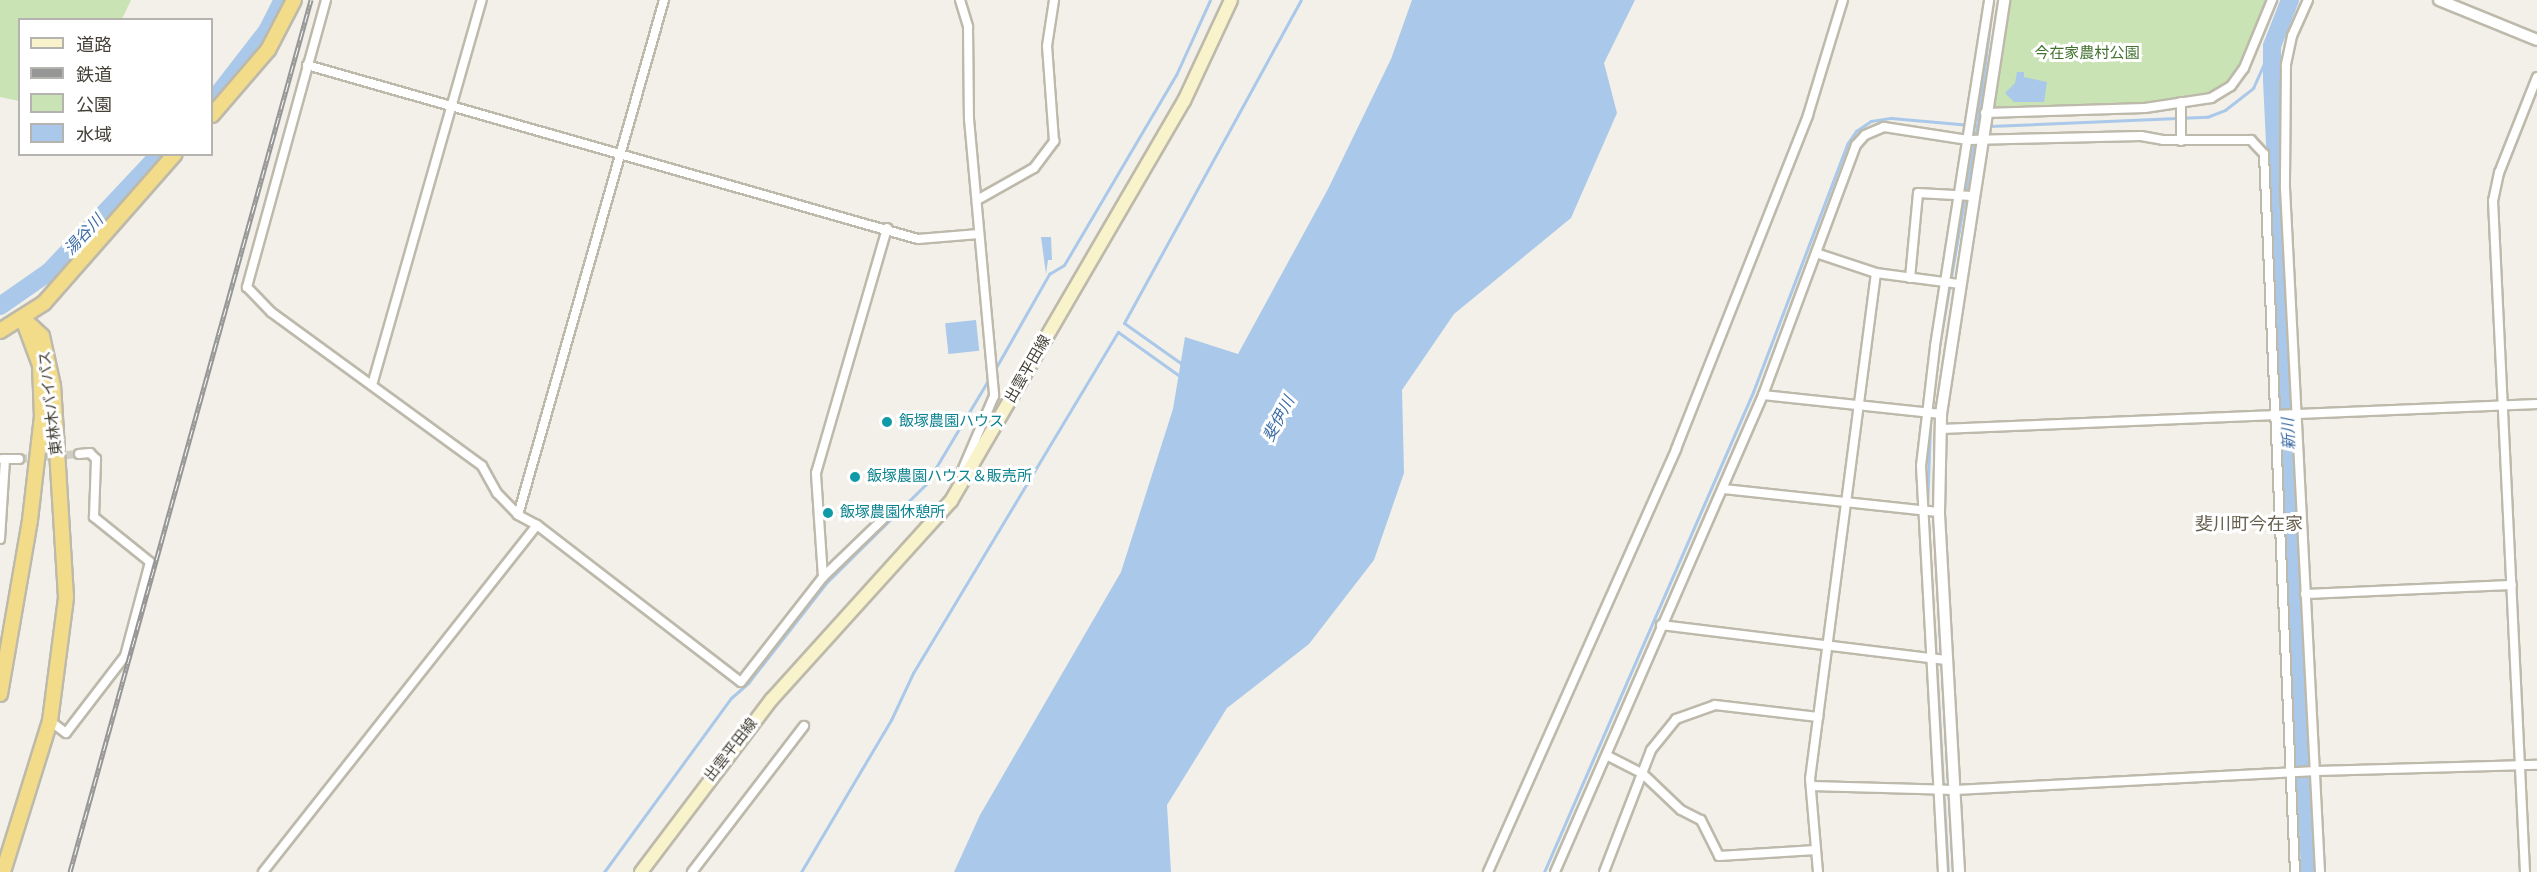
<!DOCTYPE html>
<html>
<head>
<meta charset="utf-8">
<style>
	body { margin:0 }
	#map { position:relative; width:2537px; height:872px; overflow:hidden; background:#f2f0e8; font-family:"DM Sans","Noto Sans JP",sans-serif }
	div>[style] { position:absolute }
	.green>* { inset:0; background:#c9e3b4 }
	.water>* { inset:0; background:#aac8e9; transform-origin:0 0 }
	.stream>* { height:3px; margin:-1.5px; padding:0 1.5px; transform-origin:1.5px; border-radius:1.5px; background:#aac8e9 }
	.river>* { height:18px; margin:-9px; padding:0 9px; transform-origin:9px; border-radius:9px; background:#aac8e9 }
	.minor-tunnel>* { height:8px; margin-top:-4px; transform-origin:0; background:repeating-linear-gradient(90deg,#cfcdc5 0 8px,transparent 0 12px) }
	.roads { filter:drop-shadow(2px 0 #bdb9ab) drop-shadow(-2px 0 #bdb9ab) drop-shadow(0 2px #bdb9ab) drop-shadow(0 -2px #bdb9ab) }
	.minor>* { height:8px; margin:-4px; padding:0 4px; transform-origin:4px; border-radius:4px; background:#fff }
	.tertiary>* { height:10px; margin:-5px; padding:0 5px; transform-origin:5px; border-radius:5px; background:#fff }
	.secondary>* { height:12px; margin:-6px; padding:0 6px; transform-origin:6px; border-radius:6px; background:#f9f3cb }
	.trunk>* { height:14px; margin:-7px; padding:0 7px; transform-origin:7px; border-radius:7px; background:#f2dc8a }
	.rail>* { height:5px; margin-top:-2.5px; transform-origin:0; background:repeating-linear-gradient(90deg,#fff 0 9px,#969696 0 18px); box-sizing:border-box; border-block:2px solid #969696 }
	.dots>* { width:16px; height:16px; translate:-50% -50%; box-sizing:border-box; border:3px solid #fff; border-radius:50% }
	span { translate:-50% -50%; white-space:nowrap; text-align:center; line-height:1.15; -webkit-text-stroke:6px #fff; paint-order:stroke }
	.park-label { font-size:15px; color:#427130 }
	.street-label { font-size:15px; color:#454137 }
	.culture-label { font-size:15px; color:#0d838f }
	.left { translate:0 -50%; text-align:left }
	.water-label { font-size:16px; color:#3b6da6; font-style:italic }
	.quarter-label { font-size:18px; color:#67604f }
	.legend { position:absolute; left:18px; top:18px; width:195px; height:138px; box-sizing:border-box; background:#fff; border:2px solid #b5b3af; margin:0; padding:8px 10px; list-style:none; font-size:18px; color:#454137 }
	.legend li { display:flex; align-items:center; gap:12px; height:30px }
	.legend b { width:30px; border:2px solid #b5b3af }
</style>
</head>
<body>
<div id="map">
	<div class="green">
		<div style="clip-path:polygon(0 0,131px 0,122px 19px,20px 20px,19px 101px,0 97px)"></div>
		<div style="clip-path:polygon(2009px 0,2268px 0,2236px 74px,2211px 94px,2148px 104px,1998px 109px,1992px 105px)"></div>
	</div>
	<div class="water">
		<div style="clip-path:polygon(1412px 0,1635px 0,1604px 63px,1617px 113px,1571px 218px,1454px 314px,1402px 390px,1404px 473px,1374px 560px,1309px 644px,1227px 708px,1167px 805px,1171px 872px,954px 872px,980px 815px,1121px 572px,1173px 409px,1185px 337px,1238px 354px,1328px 189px,1391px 59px)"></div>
		<div style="clip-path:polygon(2017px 72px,2024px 72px,2024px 77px,2047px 82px,2044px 102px,2014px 102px,2005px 93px,2015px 83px)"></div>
		<div style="clip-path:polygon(1041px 237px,1051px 237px,1052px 260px,1048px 260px,1046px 274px)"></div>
		<div style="left:976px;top:320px;width:31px;height:31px;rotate:84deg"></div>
	</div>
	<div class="stream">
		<div style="left:1989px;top:126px;width:218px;rotate:-2.4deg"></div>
		<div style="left:2207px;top:117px;width:19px;rotate:-21deg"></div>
		<div style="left:2225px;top:110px;width:36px;rotate:-38deg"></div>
		<div style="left:2253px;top:88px;width:46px;rotate:-65.7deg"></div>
		<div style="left:1938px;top:352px;width:229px;rotate:-80.2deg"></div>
		<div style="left:1977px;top:126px;width:127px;rotate:-82.8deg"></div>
		<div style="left:1182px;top:364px;width:71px;rotate:-144.7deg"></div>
		<div style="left:1124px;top:323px;width:368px;rotate:-61.3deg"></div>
		<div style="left:994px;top:371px;width:112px;rotate:-60.4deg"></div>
		<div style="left:1049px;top:274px;width:17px;rotate:-31deg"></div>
		<div style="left:1064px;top:265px;width:221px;rotate:-59.5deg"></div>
		<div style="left:1176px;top:75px;width:82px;rotate:-65.6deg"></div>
		<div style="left:1927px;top:508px;width:80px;rotate:-87.9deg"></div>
		<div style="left:1934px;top:625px;width:247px;rotate:86.8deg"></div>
		<div style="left:604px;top:872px;width:215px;rotate:-53.9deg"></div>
		<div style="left:731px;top:698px;width:23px;rotate:-41deg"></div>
		<div style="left:748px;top:683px;width:128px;rotate:-52deg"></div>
		<div style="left:827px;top:582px;width:139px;rotate:-44.7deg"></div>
		<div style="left:926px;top:484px;width:125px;rotate:-59.1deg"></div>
		<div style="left:801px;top:872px;width:177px;rotate:-59.4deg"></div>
		<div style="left:891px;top:720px;width:52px;rotate:-64.9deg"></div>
		<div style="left:913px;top:673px;width:398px;rotate:-59deg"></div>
		<div style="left:1118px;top:332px;width:77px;rotate:35.5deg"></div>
		<div style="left:1544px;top:872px;width:524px;rotate:-66.47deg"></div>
		<div style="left:1753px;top:392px;width:265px;rotate:-69.2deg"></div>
		<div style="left:1847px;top:144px;width:16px;rotate:-55deg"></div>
		<div style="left:1856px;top:131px;width:18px;rotate:-34deg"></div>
		<div style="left:1871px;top:121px;width:20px;rotate:-9deg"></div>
		<div style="left:1891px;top:118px;width:91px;rotate:5deg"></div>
	</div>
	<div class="river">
		<div style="left:2290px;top:0;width:49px;rotate:111.4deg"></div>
		<div style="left:2272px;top:46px;width:34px;rotate:90deg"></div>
		<div style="left:2272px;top:80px;width:793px;rotate:87.25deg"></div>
		<div style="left:212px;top:102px;width:90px;rotate:-52.2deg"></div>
		<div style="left:267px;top:31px;width:35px;rotate:-63deg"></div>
		<div style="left:0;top:306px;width:60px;rotate:-34.8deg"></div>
		<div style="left:49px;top:272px;width:162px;rotate:-46.8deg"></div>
	</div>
	<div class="minor-tunnel">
		<div style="left:19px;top:459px;width:60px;rotate:-4.8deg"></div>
	</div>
	<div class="roads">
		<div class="minor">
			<div style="left:326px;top:0;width:298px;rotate:105.4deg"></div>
			<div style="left:247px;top:287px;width:35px;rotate:46deg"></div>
			<div style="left:271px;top:312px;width:261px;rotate:36.1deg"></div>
			<div style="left:482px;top:466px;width:31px;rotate:61deg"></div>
			<div style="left:497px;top:493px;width:30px;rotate:46deg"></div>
			<div style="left:518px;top:515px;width:21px;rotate:28deg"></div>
			<div style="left:537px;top:525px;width:257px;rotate:37.6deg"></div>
			<div style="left:741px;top:682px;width:133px;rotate:-52deg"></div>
			<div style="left:823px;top:577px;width:83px;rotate:-44deg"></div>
			<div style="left:960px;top:0;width:28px;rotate:73deg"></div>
			<div style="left:968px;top:27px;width:92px;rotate:89.4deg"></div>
			<div style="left:969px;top:119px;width:278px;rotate:84.8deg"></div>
			<div style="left:994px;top:396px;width:84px;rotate:113.2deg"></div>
			<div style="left:2308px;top:0;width:39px;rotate:114deg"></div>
			<div style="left:2292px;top:36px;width:30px;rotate:102deg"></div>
			<div style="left:2286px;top:65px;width:123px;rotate:90.5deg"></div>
			<div style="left:2285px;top:188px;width:685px;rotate:87.07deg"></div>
			<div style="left:307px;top:65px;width:635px;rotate:15.9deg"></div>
			<div style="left:918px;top:239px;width:61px;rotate:-4.7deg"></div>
			<div style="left:2181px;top:102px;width:39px;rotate:90deg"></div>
			<div style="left:1985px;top:113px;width:160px;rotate:-1.8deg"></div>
			<div style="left:2145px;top:108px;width:67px;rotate:-8.6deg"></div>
			<div style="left:2211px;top:98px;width:23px;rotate:-31deg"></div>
			<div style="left:2231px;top:86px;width:22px;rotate:-54deg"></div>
			<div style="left:2244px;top:68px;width:74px;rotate:-67.6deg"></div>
			<div style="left:979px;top:199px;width:63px;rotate:-29.4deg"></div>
			<div style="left:1034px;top:168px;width:34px;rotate:-53deg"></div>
			<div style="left:1054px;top:141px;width:95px;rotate:-94.2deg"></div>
			<div style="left:1047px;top:46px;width:47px;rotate:-81.3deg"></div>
			<div style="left:1816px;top:253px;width:63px;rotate:18.4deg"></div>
			<div style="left:1876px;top:273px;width:85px;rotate:7.5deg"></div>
			<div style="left:1910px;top:278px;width:85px;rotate:-84.6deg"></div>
			<div style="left:1918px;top:193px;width:54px;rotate:3.2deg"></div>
			<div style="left:372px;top:385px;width:400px;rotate:-74.1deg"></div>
			<div style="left:1763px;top:395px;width:179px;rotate:6.1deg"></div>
			<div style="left:1941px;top:429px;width:597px;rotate:-2.4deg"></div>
			<div style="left:2px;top:459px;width:17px"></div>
			<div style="left:1723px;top:489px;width:217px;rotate:6.1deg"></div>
			<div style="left:518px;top:515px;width:535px;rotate:-74.17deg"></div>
			<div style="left:0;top:539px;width:79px;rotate:-86.4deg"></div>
			<div style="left:823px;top:577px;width:104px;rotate:-93.9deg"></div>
			<div style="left:816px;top:473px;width:255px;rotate:-73.8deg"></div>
			<div style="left:2305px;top:594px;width:207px;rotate:-2.5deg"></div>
			<div style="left:1661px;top:625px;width:287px;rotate:7deg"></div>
			<div style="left:50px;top:721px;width:20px;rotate:37deg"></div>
			<div style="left:66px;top:733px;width:97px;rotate:-52.5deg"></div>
			<div style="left:125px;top:656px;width:97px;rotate:-75.1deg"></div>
			<div style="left:150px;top:562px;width:72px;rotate:-141.2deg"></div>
			<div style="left:94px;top:517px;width:58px;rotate:-88deg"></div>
			<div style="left:96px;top:459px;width:8px;rotate:-135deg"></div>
			<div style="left:90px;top:453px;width:11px;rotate:175deg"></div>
			<div style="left:1608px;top:756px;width:39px;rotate:27deg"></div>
			<div style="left:1643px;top:774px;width:52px;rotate:43.5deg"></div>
			<div style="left:1681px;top:810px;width:22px;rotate:27deg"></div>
			<div style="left:1701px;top:820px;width:40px;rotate:63.4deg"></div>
			<div style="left:1719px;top:856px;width:97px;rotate:-3.5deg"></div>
			<div style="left:1811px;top:786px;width:144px;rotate:1.6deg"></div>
			<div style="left:1955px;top:790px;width:362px;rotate:-3deg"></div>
			<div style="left:2317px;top:771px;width:220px;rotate:-1.6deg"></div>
			<div style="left:263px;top:872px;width:442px;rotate:-51.7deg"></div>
			<div style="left:692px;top:872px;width:184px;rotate:-52.5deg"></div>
			<div style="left:1488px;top:872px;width:463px;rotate:-66deg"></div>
			<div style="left:1676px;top:449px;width:359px;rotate:-68.4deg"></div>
			<div style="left:1808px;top:115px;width:120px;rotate:-73.1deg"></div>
			<div style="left:1555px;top:872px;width:520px;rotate:-66.44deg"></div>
			<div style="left:1763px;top:395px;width:267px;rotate:-69.6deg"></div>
			<div style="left:1856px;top:145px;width:13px;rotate:-48deg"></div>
			<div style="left:1865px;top:135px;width:21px;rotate:-23deg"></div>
			<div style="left:1884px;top:127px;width:85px;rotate:8.8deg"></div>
			<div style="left:1968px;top:140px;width:173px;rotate:-1.3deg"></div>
			<div style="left:2141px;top:136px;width:22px;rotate:10deg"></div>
			<div style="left:2163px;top:140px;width:88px"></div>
			<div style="left:2251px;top:140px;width:19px;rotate:47deg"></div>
			<div style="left:2264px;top:154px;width:719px;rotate:87.53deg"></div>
			<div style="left:1604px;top:872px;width:131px;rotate:-68.9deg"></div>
			<div style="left:1651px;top:750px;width:40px;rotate:-51deg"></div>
			<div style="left:1676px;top:719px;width:41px;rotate:-19.7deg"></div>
			<div style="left:1715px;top:705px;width:104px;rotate:6.6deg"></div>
			<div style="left:1818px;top:872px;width:93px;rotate:-94.9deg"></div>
			<div style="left:1810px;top:779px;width:510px;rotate:-82.57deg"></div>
			<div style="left:1943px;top:872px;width:407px;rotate:-93.1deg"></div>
			<div style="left:1921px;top:466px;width:121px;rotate:-83.3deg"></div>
			<div style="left:1935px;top:346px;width:350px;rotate:-81.1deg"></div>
			<div style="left:2525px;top:872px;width:672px;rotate:-92.73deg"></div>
			<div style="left:2493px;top:201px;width:29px;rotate:-78deg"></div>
			<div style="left:2499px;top:173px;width:103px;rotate:-68.4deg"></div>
		</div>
		<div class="tertiary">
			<div style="left:2439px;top:0;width:106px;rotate:22.2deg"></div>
			<div style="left:1959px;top:872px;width:361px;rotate:-93.2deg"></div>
			<div style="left:1939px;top:512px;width:98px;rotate:-88.8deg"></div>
			<div style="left:1941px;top:414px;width:419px;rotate:-81.3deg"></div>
		</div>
		<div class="secondary">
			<div style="left:641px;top:872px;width:217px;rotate:-52.9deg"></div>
			<div style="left:772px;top:699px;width:267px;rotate:-47.9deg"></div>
			<div style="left:951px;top:501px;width:463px;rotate:-59.8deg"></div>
			<div style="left:1184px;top:101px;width:111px;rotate:-65deg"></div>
		</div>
		<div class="trunk">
			<div style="left:212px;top:115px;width:86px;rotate:-49.3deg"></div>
			<div style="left:268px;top:50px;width:56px;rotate:-62.5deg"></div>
			<div style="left:0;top:331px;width:52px;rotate:-32.5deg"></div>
			<div style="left:44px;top:303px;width:198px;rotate:-48.7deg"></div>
			<div style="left:0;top:694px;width:177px;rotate:-80.2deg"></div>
			<div style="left:30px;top:520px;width:104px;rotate:-83.4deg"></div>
			<div style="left:42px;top:417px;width:52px;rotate:-92.2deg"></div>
			<div style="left:40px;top:365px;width:46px;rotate:-110.4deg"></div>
			<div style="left:3px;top:872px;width:158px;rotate:-72.7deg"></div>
			<div style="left:50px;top:721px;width:125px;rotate:-82.6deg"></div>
			<div style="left:66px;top:597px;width:211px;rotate:-93.5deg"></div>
			<div style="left:53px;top:386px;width:51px;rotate:-102.4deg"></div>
			<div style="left:42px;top:336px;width:26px;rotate:-137deg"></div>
		</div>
	</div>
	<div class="rail">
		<div style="left:70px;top:872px;width:905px;rotate:-74.55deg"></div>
	</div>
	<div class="dots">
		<div style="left:887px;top:422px;background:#0f9aa8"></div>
		<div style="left:855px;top:477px;background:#0f9aa8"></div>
		<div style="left:828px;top:513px;background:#0f9aa8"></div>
	</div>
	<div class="park-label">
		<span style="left:2087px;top:54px">今在家農村公園</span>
	</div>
	<div class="street-label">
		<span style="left:1028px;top:369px;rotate:-60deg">出雲平田線</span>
		<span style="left:51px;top:403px;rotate:-97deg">東林木バイパス</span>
		<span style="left:731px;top:750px;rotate:-52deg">出雲平田線</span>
	</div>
	<div class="culture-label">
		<span class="left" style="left:899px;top:422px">飯塚農園ハウス</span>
		<span class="left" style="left:867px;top:477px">飯塚農園ハウス＆販売所</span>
		<span class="left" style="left:840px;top:513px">飯塚農園休憩所</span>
	</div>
	<div class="water-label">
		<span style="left:84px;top:235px;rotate:-47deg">湯谷川</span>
		<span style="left:1279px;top:419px;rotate:-62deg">斐伊川</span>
		<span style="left:2289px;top:434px;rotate:-93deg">新川</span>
	</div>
	<div class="quarter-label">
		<span style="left:2249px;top:524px">斐川町今在家</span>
	</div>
	<ul class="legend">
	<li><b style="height:8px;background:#f9f3cb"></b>道路</li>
	<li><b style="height:8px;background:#969696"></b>鉄道</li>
	<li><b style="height:16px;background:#c9e3b4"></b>公園</li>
	<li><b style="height:16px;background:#aac8e9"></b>水域</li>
	</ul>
</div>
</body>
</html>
